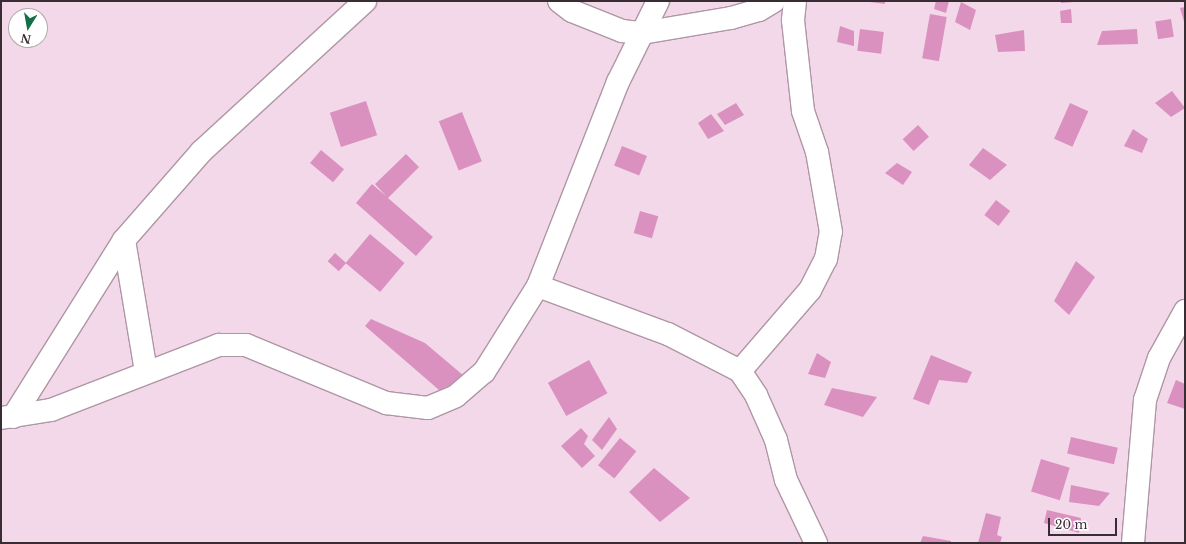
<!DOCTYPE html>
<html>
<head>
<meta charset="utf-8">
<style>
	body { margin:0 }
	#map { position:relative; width:1186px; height:544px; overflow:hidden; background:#f3d8e9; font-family:"Libre Baskerville",serif }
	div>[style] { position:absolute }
	.building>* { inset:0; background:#da91c0; transform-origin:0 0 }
	.roads { filter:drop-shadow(1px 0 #af96a5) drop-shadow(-1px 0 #af96a5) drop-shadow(0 1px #af96a5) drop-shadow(0 -1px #af96a5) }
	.street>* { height:22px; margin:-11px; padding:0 11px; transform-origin:11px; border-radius:11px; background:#fff }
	span { translate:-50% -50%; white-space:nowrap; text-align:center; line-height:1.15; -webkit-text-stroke:3px #fff; paint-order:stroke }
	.frame { position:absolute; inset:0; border:2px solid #372d33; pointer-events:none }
	.north { position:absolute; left:8px; top:8px; width:40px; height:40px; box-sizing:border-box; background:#fff; border:1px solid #afabad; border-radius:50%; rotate:191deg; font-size:11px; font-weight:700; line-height:16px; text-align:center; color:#372d33 }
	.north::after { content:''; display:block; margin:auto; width:14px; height:18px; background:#117046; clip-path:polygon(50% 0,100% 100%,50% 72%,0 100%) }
	.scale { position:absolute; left:1048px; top:518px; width:69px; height:18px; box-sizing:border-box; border:2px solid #372d33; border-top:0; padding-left:5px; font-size:12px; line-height:14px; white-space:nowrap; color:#372d33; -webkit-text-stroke:3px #fff; paint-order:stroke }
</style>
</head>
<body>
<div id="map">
	<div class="building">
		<div style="clip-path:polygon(870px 1px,885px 1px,885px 4px,870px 2px)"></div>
		<div style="clip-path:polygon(936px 1px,949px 1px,946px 13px,934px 9px)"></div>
		<div style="clip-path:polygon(1061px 1px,1074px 1px,1074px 2px,1061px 3px)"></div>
		<div style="clip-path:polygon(961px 2px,976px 10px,970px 30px,955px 22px)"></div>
		<div style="clip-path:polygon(1185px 7px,1185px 25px,1180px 8px)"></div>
		<div style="clip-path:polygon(1071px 9px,1072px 23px,1061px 23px,1060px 11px)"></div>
		<div style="left:930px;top:14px;width:17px;height:45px;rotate:10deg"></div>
		<div style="left:1171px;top:19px;width:18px;height:16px;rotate:81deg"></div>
		<div style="clip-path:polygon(840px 26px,854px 31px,854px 46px,837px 42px)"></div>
		<div style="left:860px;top:29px;width:24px;height:22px;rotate:7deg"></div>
		<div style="clip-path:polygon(1137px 29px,1138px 44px,1097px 45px,1102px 31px)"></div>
		<div style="clip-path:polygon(1024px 30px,1025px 51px,998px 52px,995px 35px)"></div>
		<div style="clip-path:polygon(1172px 91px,1185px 108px,1171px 117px,1155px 103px)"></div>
		<div style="left:366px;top:101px;width:36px;height:38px;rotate:72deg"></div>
		<div style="clip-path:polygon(736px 103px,744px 115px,725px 125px,717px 114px)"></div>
		<div style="left:1070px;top:103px;width:20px;height:39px;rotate:24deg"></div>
		<div style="left:462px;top:112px;width:53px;height:25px;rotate:68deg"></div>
		<div style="clip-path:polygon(711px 114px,724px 131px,708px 139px,698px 123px)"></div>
		<div style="left:918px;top:125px;width:16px;height:21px;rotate:47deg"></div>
		<div style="clip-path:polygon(1133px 129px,1148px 139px,1142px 153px,1124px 146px)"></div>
		<div style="left:622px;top:146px;width:27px;height:21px;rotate:22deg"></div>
		<div style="clip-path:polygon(983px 148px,1007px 165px,990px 180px,969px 165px)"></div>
		<div style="left:321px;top:150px;width:30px;height:17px;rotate:40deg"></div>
		<div style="clip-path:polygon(406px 154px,419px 167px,388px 198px,433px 237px,416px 256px,356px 203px,372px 184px,386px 196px,375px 184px)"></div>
		<div style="clip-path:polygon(897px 163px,912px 172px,903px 185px,885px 173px)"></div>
		<div style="left:996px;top:200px;width:18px;height:19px;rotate:38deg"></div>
		<div style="left:640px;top:211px;width:19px;height:23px;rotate:16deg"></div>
		<div style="left:370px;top:234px;width:45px;height:38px;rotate:40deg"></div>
		<div style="left:335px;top:253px;width:15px;height:11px;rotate:42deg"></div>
		<div style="clip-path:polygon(1076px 261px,1095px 277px,1069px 315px,1054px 301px)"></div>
		<div style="clip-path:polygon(371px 319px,425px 343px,464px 376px,446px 396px,365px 326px)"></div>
		<div style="clip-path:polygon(817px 353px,831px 362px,825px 378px,808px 374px)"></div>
		<div style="clip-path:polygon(931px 355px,972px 372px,967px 383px,939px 380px,929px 405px,913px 399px)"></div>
		<div style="left:589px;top:360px;width:38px;height:47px;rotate:61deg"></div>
		<div style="clip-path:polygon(1176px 380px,1185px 384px,1185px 409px,1167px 403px)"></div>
		<div style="clip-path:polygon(832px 388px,877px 397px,863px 417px,824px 405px)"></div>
		<div style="clip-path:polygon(609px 417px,617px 429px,602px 450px,592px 440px)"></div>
		<div style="clip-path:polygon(581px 428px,588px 436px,584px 444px,595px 456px,582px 468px,561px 446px)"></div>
		<div style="left:1071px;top:437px;width:48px;height:17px;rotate:13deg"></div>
		<div style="left:620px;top:438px;width:21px;height:35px;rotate:39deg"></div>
		<div style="left:1041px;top:459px;width:30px;height:34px;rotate:17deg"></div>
		<div style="clip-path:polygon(654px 468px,690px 498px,660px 522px,629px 492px)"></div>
		<div style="clip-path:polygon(1071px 485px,1110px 493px,1099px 506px,1069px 502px)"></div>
		<div style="clip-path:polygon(1047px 510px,1081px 518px,1079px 533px,1044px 523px)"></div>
		<div style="clip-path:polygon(986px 513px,1001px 517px,997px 535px,1002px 537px,1000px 543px,978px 543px)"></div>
		<div style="clip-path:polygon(923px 536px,951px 541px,951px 543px,920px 543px)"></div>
	</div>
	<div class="roads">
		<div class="street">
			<div style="left:559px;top:1px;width:16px;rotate:38deg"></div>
			<div style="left:572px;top:11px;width:54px;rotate:21.8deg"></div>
			<div style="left:622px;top:31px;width:20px;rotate:6deg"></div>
			<div style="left:642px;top:33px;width:90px;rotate:-9.6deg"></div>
			<div style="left:731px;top:18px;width:29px;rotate:-16deg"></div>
			<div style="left:759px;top:10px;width:17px;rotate:-31deg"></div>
			<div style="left:124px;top:240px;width:134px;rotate:80.5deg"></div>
			<div style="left:538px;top:286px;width:139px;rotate:20.3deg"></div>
			<div style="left:668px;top:334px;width:81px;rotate:27.2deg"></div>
			<div style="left:740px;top:371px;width:29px;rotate:56deg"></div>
			<div style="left:756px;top:395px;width:49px;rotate:66deg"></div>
			<div style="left:776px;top:440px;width:41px;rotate:76deg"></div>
			<div style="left:786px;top:480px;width:70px;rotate:64.5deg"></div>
			<div style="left:740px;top:371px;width:107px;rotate:-49.2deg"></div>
			<div style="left:810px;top:290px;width:35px;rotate:-63deg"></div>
			<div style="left:826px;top:259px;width:27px;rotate:-80deg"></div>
			<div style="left:831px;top:232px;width:81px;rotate:-99.9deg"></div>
			<div style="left:817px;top:152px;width:43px;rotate:-108.9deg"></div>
			<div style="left:803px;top:111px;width:92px;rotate:-96.3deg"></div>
			<div style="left:793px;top:20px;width:19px;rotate:-84deg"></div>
			<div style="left:13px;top:417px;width:209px;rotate:-57.9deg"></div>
			<div style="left:124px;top:240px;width:117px;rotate:-48.8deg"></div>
			<div style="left:201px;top:152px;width:223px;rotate:-42.6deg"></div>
			<div style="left:1px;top:418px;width:51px;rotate:-9.1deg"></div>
			<div style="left:51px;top:410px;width:180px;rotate:-21.2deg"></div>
			<div style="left:219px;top:345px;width:27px"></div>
			<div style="left:246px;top:345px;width:152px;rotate:22.5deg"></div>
			<div style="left:386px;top:403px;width:42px;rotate:6.8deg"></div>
			<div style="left:428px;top:408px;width:30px;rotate:-23deg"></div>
			<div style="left:456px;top:396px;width:37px;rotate:-41deg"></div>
			<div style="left:484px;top:372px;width:102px;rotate:-57.9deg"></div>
			<div style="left:538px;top:286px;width:219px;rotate:-68.6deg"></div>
			<div style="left:618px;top:82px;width:90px;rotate:-63.7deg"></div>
			<div style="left:1133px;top:543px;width:144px;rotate:-85.2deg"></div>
			<div style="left:1145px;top:400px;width:44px;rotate:-71.6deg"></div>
			<div style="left:1159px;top:358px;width:54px;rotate:-61deg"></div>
		</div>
	</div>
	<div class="frame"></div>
	<div class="north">N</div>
	<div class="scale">20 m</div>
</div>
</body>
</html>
